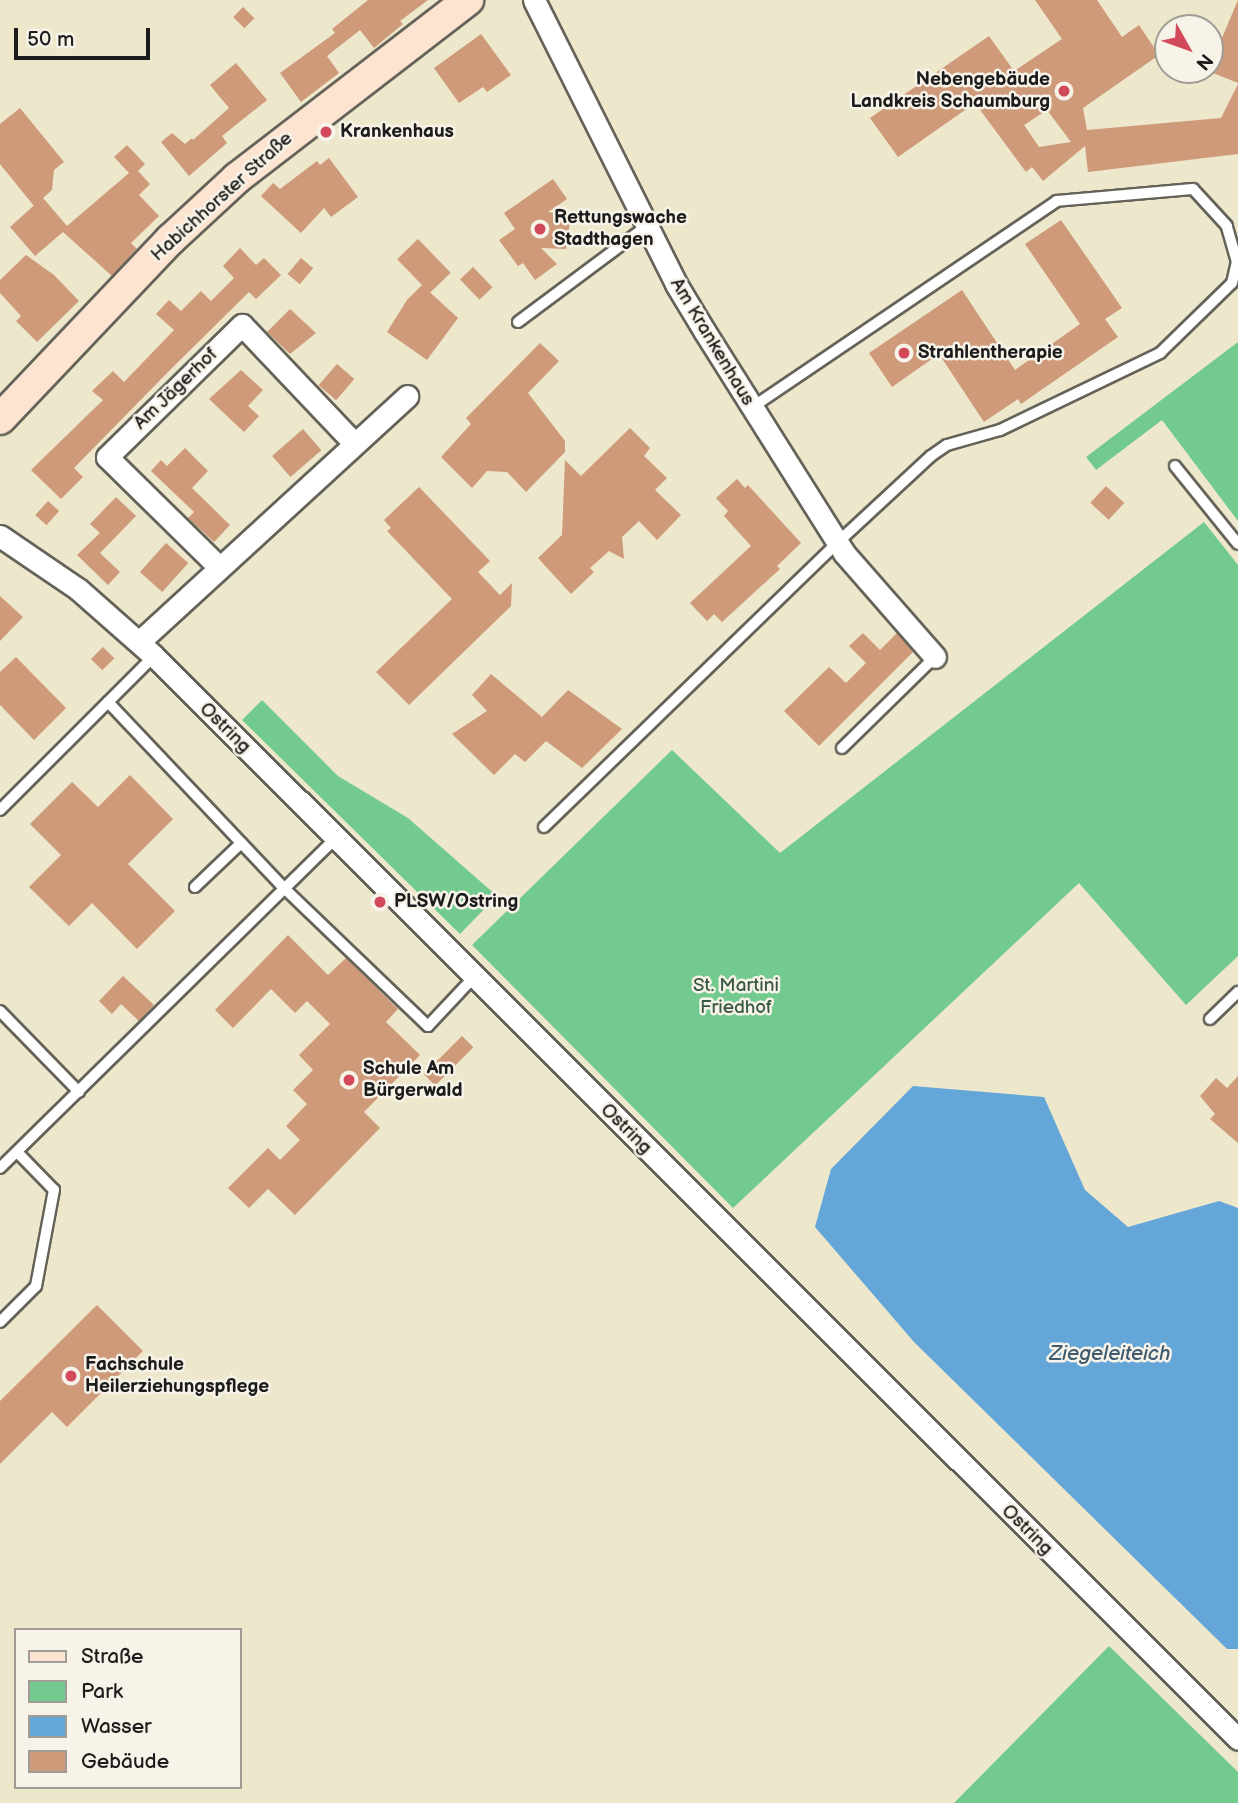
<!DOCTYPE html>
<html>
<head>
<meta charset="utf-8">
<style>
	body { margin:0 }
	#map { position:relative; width:1238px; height:1803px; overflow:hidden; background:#ede7cb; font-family:"Balsamiq Sans",sans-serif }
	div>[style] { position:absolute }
	.green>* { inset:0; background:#72ca8f }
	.water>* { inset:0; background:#65a6d9 }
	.building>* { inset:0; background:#ce9a7a; transform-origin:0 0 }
	.roads { filter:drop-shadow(2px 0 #656359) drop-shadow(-2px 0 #656359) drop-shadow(0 2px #656359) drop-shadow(0 -2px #656359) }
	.service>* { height:10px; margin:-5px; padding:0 5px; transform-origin:5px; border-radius:5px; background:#fff }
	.minor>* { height:21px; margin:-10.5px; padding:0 10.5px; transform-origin:10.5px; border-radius:10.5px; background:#fff }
	.secondary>* { height:30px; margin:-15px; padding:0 15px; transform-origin:15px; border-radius:15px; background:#fde4d1 }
	.dots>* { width:19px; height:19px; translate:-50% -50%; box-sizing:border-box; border:4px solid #f7f3e8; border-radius:50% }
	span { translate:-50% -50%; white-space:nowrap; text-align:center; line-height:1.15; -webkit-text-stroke:5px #f7f3e8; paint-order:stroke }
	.poi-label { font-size:19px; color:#1c1c1c; font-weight:700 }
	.right { translate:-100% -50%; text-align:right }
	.left { translate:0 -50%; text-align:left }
	.street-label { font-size:19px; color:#1c1c1c }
	.park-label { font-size:19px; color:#3a5944 }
	.water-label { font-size:21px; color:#3d5a71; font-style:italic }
	.legend { position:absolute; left:14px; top:1628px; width:228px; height:161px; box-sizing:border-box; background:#f7f3e8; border:2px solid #9f9d96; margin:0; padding:9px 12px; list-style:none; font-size:21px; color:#1c1c1c }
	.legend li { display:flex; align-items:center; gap:14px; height:35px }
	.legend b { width:35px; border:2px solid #9f9d96 }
	.north { position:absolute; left:1154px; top:14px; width:70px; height:70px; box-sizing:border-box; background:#f7f3e8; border:2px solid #9f9d96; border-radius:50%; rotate:130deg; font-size:19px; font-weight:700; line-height:28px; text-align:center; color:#1c1c1c }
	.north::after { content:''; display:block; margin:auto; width:24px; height:32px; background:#d1495b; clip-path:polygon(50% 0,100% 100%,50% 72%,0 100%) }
	.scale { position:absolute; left:14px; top:28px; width:136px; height:32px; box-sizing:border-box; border:4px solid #1c1c1c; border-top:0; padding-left:9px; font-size:21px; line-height:24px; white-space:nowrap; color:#1c1c1c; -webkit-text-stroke:5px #f7f3e8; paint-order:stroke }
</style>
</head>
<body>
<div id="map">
	<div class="green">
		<div style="clip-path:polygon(1238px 342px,1238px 521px,1162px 420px,1096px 470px,1086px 457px)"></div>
		<div style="clip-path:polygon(1204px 522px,1238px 565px,1238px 956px,1186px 1005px,1079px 883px,733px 1208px,472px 945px,672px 750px,780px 853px)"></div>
		<div style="clip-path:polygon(262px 700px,338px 776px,408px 818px,497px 896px,460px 934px,242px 720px)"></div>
		<div style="clip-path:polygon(1109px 1646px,1238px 1772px,1238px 1803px,954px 1803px)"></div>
	</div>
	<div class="water">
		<div style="clip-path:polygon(913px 1086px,1044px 1097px,1085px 1190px,1128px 1227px,1219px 1201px,1238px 1208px,1238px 1649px,1227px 1649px,914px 1342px,815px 1227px,831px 1169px)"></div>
	</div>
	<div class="building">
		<div style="clip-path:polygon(368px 0,428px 0,400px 21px,403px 24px,374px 48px,360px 30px,327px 56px,339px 73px,301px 102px,280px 73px,335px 33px,332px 29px)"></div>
		<div style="clip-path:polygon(evenodd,1035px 0,1097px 0,1122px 37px,1139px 25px,1159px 55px,1083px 108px,1087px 130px,1221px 118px,1238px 84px,1238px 154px,1088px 172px,1085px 146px,1043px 181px,1032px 167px,1026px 172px,975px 103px,898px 157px,870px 118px,989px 36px,1014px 71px,1062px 39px,1035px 0,1047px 110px,1071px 142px,1039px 147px,1024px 125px,1047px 110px)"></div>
		<div style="clip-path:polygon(1238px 0,1238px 83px,1208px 71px)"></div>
		<div style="left:243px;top:7px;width:16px;height:14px;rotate:45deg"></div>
		<div style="clip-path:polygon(481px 34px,511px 75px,487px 92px,483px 87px,459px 103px,434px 68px)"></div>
		<div style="clip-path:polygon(236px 63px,267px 100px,222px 136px,227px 143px,189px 176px,161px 142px,172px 133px,185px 144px,192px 138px,193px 140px,229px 108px,210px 85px)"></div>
		<div style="clip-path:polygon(20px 108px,64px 162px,54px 170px,52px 190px,43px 198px,67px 226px,129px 173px,114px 157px,127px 145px,145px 164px,138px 171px,150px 184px,139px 195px,159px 216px,131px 243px,137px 249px,112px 276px,63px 232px,35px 256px,10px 227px,40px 200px,34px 206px,0 164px,0 124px)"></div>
		<div style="clip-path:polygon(329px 158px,358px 197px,331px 217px,324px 208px,301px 233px,261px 196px,273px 183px,280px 189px,317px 161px,320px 165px)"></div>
		<div style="clip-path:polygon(553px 179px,567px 199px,548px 212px,571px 215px,566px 249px,541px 248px,557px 264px,535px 280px,523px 263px,518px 266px,499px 240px,515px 229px,504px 213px)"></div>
		<div style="clip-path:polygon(1061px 220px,1122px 308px,1105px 319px,1118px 337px,1021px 404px,1018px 399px,984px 422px,939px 354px,892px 387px,869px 353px,962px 290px,1015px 370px,1080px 324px,1025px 244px)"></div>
		<div style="left:418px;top:239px;width:47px;height:29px;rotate:46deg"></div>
		<div style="clip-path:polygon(240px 248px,256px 265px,264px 258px,281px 275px,256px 299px,249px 292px,171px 369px,74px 468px,83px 477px,61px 499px,31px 470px,103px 400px,92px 391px,113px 371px,124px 382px,174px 330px,156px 314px,169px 300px,181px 311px,201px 291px,211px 301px,234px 278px,223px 266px)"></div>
		<div style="clip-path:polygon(26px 255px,54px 275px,79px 301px,37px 342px,16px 321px,21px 316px,0 293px,0 280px)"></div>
		<div style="left:301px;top:258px;width:16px;height:21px;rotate:40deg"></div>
		<div style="left:473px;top:267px;width:28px;height:18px;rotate:46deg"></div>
		<div style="clip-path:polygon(422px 285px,458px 318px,427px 360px,387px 332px,407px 300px)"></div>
		<div style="clip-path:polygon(290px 309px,316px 333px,290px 354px,267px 332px)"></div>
		<div style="clip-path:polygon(540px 343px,559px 361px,528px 393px,565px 441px,565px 452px,526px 492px,507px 472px,487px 471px,472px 488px,441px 457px,471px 424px,466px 418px)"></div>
		<div style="left:337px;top:364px;width:23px;height:28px;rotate:41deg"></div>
		<div style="clip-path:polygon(241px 370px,263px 390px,248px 406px,259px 416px,244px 432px,209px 399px)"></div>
		<div style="clip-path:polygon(630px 428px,650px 448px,644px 456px,667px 478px,655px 490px,681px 515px,657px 540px,639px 521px,622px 537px,624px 559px,609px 551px,590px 568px,594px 572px,571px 594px,538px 558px,562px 535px,565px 460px,581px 476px)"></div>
		<div style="left:303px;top:429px;width:28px;height:41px;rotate:49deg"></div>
		<div style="clip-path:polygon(185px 448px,208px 471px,192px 488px,230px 525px,214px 542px,188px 518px,194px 512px,151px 471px,161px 460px,167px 466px)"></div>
		<div style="clip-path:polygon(737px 479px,745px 488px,748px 485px,801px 543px,777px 566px,780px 569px,722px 622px,714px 614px,707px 621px,690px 603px,751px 546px,724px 516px,728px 511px,716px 498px)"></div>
		<div style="left:1106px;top:486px;width:25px;height:23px;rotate:43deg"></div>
		<div style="clip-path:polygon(419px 487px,490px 561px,478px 572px,500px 595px,512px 583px,511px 606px,409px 705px,376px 672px,452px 599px,387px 531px,391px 528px,384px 520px)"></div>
		<div style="clip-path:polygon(116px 497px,136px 516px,100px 553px,120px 572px,108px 585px,77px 555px,100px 533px,90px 524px)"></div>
		<div style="left:48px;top:501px;width:15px;height:19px;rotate:42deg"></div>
		<div style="left:166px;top:543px;width:30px;height:39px;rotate:42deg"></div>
		<div style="clip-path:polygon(0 596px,23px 617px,0 641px)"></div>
		<div style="clip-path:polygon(863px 633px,880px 650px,897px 633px,913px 652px,819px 746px,784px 711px,829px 667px,846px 683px,866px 663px,849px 646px)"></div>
		<div style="left:103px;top:647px;width:16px;height:17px;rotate:45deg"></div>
		<div style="clip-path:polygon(16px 657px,66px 708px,34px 740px,0 705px,0 672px)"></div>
		<div style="clip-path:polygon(491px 674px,542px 717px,568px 690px,622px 729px,582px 768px,546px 741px,525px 762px,515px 754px,494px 775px,452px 734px,487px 711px,472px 695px)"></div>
		<div style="clip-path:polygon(130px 775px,173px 819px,128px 864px,175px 911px,137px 949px,92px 903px,69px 926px,29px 887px,61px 855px,30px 824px,72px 782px,98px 807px)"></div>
		<div style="clip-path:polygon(288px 935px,328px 975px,346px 958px,398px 1009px,386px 1022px,420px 1055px,364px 1112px,380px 1128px,295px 1215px,268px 1189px,249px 1208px,228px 1188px,268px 1148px,280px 1160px,300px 1140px,286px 1126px,307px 1104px,293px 1090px,313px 1070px,299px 1055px,330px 1024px,307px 1001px,295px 1013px,271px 989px,233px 1028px,215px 1010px)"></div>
		<div style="clip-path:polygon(123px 976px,154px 1005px,139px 1021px,121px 1004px,112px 1014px,99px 1001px)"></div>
		<div style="left:462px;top:1036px;width:16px;height:54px;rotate:45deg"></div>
		<div style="clip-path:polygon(1238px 1076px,1238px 1143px,1210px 1119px,1215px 1114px,1200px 1096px,1216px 1078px,1227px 1088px)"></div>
		<div style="clip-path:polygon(97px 1305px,143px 1351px,67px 1427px,52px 1412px,0 1464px,0 1401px)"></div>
	</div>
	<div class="roads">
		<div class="service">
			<div style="left:518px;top:322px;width:161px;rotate:-36.7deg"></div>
			<div style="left:1175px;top:466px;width:100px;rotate:51.1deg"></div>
			<div style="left:108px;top:702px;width:257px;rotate:46.6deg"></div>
			<div style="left:285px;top:889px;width:198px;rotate:43.8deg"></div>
			<div style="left:428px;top:1026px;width:67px;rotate:-46.8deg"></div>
			<div style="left:842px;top:748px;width:130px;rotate:-44.4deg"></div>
			<div style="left:0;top:810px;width:218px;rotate:-45deg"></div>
			<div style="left:544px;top:827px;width:408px;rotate:-44.1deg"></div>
			<div style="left:837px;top:543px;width:128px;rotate:-42.8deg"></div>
			<div style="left:931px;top:456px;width:19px;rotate:-35deg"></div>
			<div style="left:947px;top:445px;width:55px;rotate:-15.8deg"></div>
			<div style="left:1000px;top:430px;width:178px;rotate:-25.7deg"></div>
			<div style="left:1160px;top:353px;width:100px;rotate:-44.2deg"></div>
			<div style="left:1232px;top:283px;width:22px;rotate:-77deg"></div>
			<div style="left:1237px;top:262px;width:37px;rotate:-106deg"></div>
			<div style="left:1227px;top:226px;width:50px;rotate:-132.6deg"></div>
			<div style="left:1193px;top:189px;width:137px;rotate:175deg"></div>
			<div style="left:1057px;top:201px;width:369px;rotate:145.9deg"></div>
			<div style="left:195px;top:887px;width:64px;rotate:-43.7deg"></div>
			<div style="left:0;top:1011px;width:113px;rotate:45.7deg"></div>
			<div style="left:1210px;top:1019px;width:39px;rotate:-44deg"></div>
			<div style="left:0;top:1168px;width:471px;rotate:-44.5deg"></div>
			<div style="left:0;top:1322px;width:51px;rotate:-45deg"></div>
			<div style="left:36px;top:1286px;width:98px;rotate:-79.4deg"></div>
			<div style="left:54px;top:1190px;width:53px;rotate:-134.2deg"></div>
		</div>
		<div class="minor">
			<div style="left:534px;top:0;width:318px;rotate:63.4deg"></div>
			<div style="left:676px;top:284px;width:56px;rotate:58.9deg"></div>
			<div style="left:705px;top:332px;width:261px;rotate:57.8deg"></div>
			<div style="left:844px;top:553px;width:138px;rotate:48.8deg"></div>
			<div style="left:0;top:536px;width:94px;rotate:34.2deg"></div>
			<div style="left:78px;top:589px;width:101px;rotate:41.4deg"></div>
			<div style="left:154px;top:656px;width:1532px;rotate:44.97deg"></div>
			<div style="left:219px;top:567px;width:157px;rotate:-135.5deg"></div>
			<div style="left:107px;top:457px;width:189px;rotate:-44.4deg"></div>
			<div style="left:242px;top:325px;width:163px;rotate:46.5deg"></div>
			<div style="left:139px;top:642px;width:364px;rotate:-42.5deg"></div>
		</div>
		<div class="secondary">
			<div style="left:0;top:419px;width:248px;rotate:-46.5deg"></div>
			<div style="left:171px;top:239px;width:90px;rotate:-42.7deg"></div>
			<div style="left:237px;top:178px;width:292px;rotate:-37.6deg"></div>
		</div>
	</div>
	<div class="dots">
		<div style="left:1064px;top:91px;background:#d1495b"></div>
		<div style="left:326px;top:132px;background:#d1495b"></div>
		<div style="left:540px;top:229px;background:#d1495b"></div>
		<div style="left:904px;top:353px;background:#d1495b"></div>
		<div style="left:380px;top:902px;background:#d1495b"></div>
		<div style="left:349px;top:1080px;background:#d1495b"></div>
		<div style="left:71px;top:1376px;background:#d1495b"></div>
	</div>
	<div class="poi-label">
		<span class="right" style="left:1050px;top:91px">Nebengebäude<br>Landkreis Schaumburg</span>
		<span class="left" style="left:340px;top:132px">Krankenhaus</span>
		<span class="left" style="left:554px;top:229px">Rettungswache<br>Stadthagen</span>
		<span class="left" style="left:918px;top:353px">Strahlentherapie</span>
		<span class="left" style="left:394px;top:902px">PLSW/Ostring</span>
		<span class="left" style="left:363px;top:1080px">Schule Am<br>Bürgerwald</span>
		<span class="left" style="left:85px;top:1376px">Fachschule<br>Heilerziehungspflege</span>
	</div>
	<div class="street-label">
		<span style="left:222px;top:197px;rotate:-42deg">Habichhorster Straße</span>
		<span style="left:712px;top:342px;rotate:59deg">Am Krankenhaus</span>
		<span style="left:176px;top:389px;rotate:-44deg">Am Jägerhof</span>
		<span style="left:225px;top:728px;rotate:45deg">Ostring</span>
		<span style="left:626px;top:1129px;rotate:45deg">Ostring</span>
		<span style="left:1027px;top:1530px;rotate:45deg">Ostring</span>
	</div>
	<div class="park-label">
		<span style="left:736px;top:997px">St. Martini<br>Friedhof</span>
	</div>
	<div class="water-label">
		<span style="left:1110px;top:1354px">Ziegeleiteich</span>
	</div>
	<ul class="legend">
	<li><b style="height:9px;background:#fde4d1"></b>Straße</li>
	<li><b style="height:19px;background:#72ca8f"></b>Park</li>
	<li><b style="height:19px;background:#65a6d9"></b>Wasser</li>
	<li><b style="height:19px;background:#ce9a7a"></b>Gebäude</li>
	</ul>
	<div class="north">N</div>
	<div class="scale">50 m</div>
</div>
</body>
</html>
